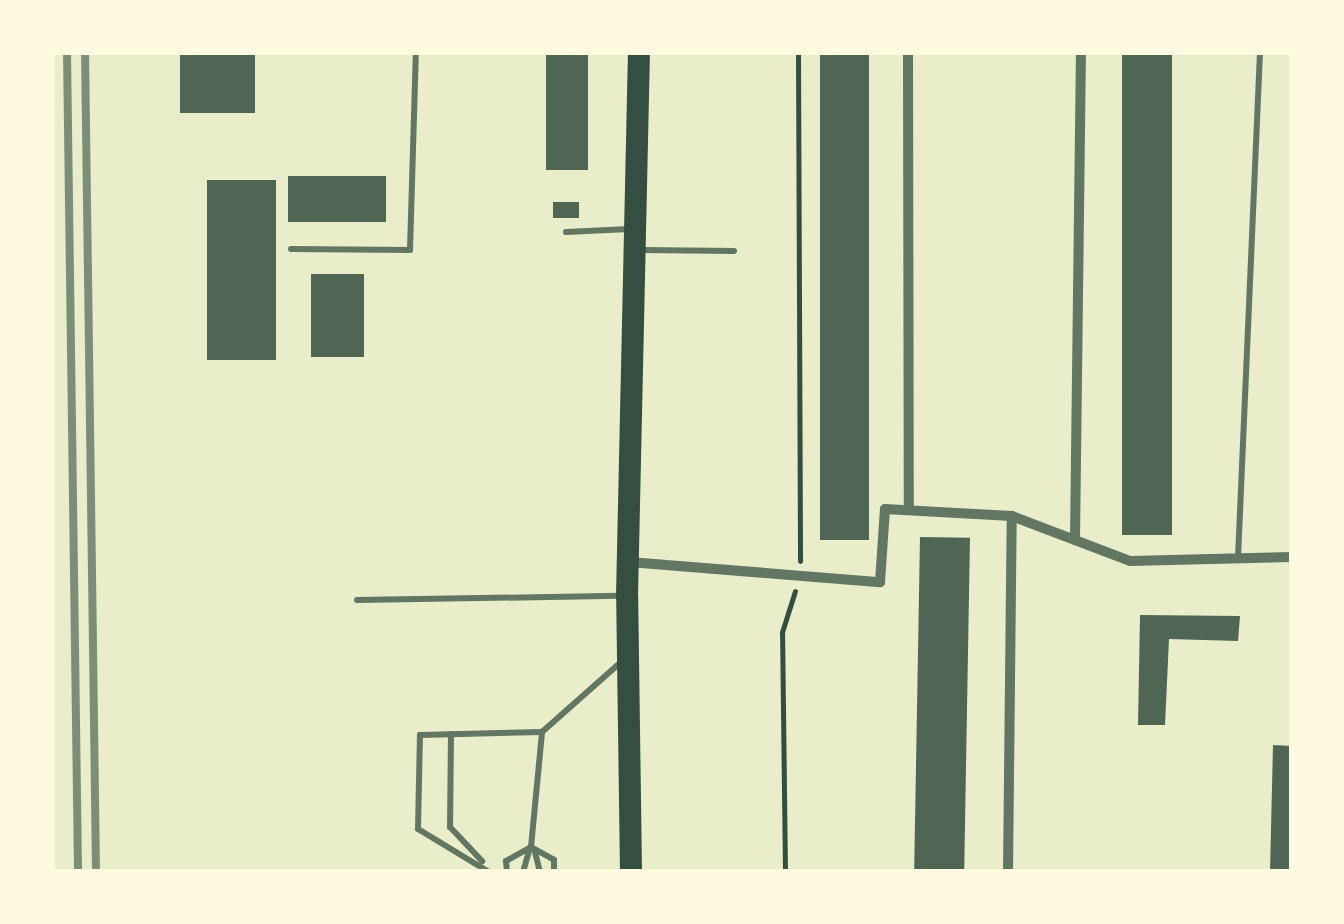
<!DOCTYPE html>
<html>
<head>
<meta charset="utf-8">
<style>
	body { margin:0 }
	#map { position:relative; width:1344px; height:924px; overflow:hidden; background:#e9edc9; font-family:"Work Sans",sans-serif }
	div>[style] { position:absolute }
	.building>* { inset:0; background:#4f6655; transform-origin:0 0 }
	.path>* { height:5px; margin:-2.5px; padding:0 2.5px; transform-origin:2.5px; border-radius:2.5px; background:#344e41 }
	.service>* { height:6px; margin:-3px; padding:0 3px; transform-origin:3px; border-radius:3px; background:#617663 }
	.minor>* { height:10px; margin:-5px; padding:0 5px; transform-origin:5px; border-radius:5px; background:#617663 }
	.primary>* { height:22px; margin:-11px; padding:0 11px; transform-origin:11px; border-radius:11px; background:#344e41 }
	.rail>* { height:8px; margin:-4px; padding:0 4px; transform-origin:4px; border-radius:4px; background:#7c8e77 }
	span { translate:-50% -50%; white-space:nowrap; text-align:center; line-height:1.15; -webkit-text-stroke:9px #fefae0; paint-order:stroke }
	.frame { position:absolute; inset:0; border:55px solid #fefae0; pointer-events:none }
</style>
</head>
<body>
<div id="map">
	<div class="building">
		<div style="left:180px;top:52px;width:75px;height:61px"></div>
		<div style="left:546px;top:52px;width:42px;height:118px"></div>
		<div style="left:820px;top:52px;width:49px;height:488px"></div>
		<div style="left:1122px;top:52px;width:50px;height:483px"></div>
		<div style="left:386px;top:176px;width:46px;height:98px;rotate:90deg"></div>
		<div style="left:207px;top:180px;width:69px;height:180px"></div>
		<div style="left:579px;top:202px;width:16px;height:26px;rotate:90deg"></div>
		<div style="left:364px;top:274px;width:83px;height:53px;rotate:90deg"></div>
		<div style="left:920px;top:537px;width:50px;height:335px;rotate:1deg"></div>
		<div style="clip-path:polygon(1140px 615px,1240px 616px,1238px 641px,1169px 639px,1165px 725px,1138px 725px)"></div>
		<div style="clip-path:polygon(1273px 745px,1292px 746px,1292px 872px,1270px 872px)"></div>
	</div>
	<div class="path">
		<div style="left:798px;top:52px;width:509px;rotate:89.77deg"></div>
		<div style="left:785px;top:872px;width:240px;rotate:-90.7deg"></div>
		<div style="left:782px;top:632px;width:43px;rotate:-72.4deg"></div>
	</div>
	<div class="service">
		<div style="left:566px;top:232px;width:63px;rotate:-2.7deg"></div>
		<div style="left:291px;top:249px;width:119px;rotate:0.5deg"></div>
		<div style="left:410px;top:250px;width:198px;rotate:-88.3deg"></div>
		<div style="left:641px;top:250px;width:93px;rotate:0.6deg"></div>
		<div style="left:1238px;top:558px;width:506px;rotate:-87.51deg"></div>
		<div style="left:357px;top:600px;width:263px;rotate:-0.9deg"></div>
		<div style="left:451px;top:734px;width:93px;rotate:90.6deg"></div>
		<div style="left:450px;top:827px;width:47px;rotate:46.7deg"></div>
		<div style="left:531px;top:847px;width:26px;rotate:29deg"></div>
		<div style="left:554px;top:860px;width:12px;rotate:90deg"></div>
		<div style="left:535px;top:852px;width:21px;rotate:76deg"></div>
		<div style="left:489px;top:872px;width:83px;rotate:-148.8deg"></div>
		<div style="left:418px;top:829px;width:94px;rotate:-88.8deg"></div>
		<div style="left:420px;top:735px;width:122px;rotate:-1.4deg"></div>
		<div style="left:542px;top:732px;width:104px;rotate:-41.5deg"></div>
		<div style="left:507px;top:872px;width:11px;rotate:-95deg"></div>
		<div style="left:506px;top:861px;width:29px;rotate:-29deg"></div>
		<div style="left:531px;top:847px;width:116px;rotate:-84.5deg"></div>
		<div style="left:523px;top:872px;width:25px;rotate:-74deg"></div>
	</div>
	<div class="minor">
		<div style="left:908px;top:52px;width:458px;rotate:89.9deg"></div>
		<div style="left:1075px;top:540px;width:488px;rotate:-89.3deg"></div>
		<div style="left:629px;top:562px;width:252px;rotate:4.6deg"></div>
		<div style="left:880px;top:582px;width:73px;rotate:-86.1deg"></div>
		<div style="left:885px;top:509px;width:127px;rotate:3.2deg"></div>
		<div style="left:1012px;top:516px;width:126px;rotate:20.9deg"></div>
		<div style="left:1130px;top:561px;width:162px;rotate:-1.4deg"></div>
		<div style="left:1008px;top:872px;width:356px;rotate:-89.4deg"></div>
	</div>
	<div class="primary">
		<div style="left:631px;top:872px;width:276px;rotate:-90.8deg"></div>
		<div style="left:627px;top:596px;width:544px;rotate:-88.74deg"></div>
	</div>
	<div class="rail">
		<div style="left:67px;top:52px;width:820px;rotate:89.23deg"></div>
		<div style="left:85px;top:52px;width:820px;rotate:89.23deg"></div>
	</div>
	<div class="frame"></div>
</div>
</body>
</html>
